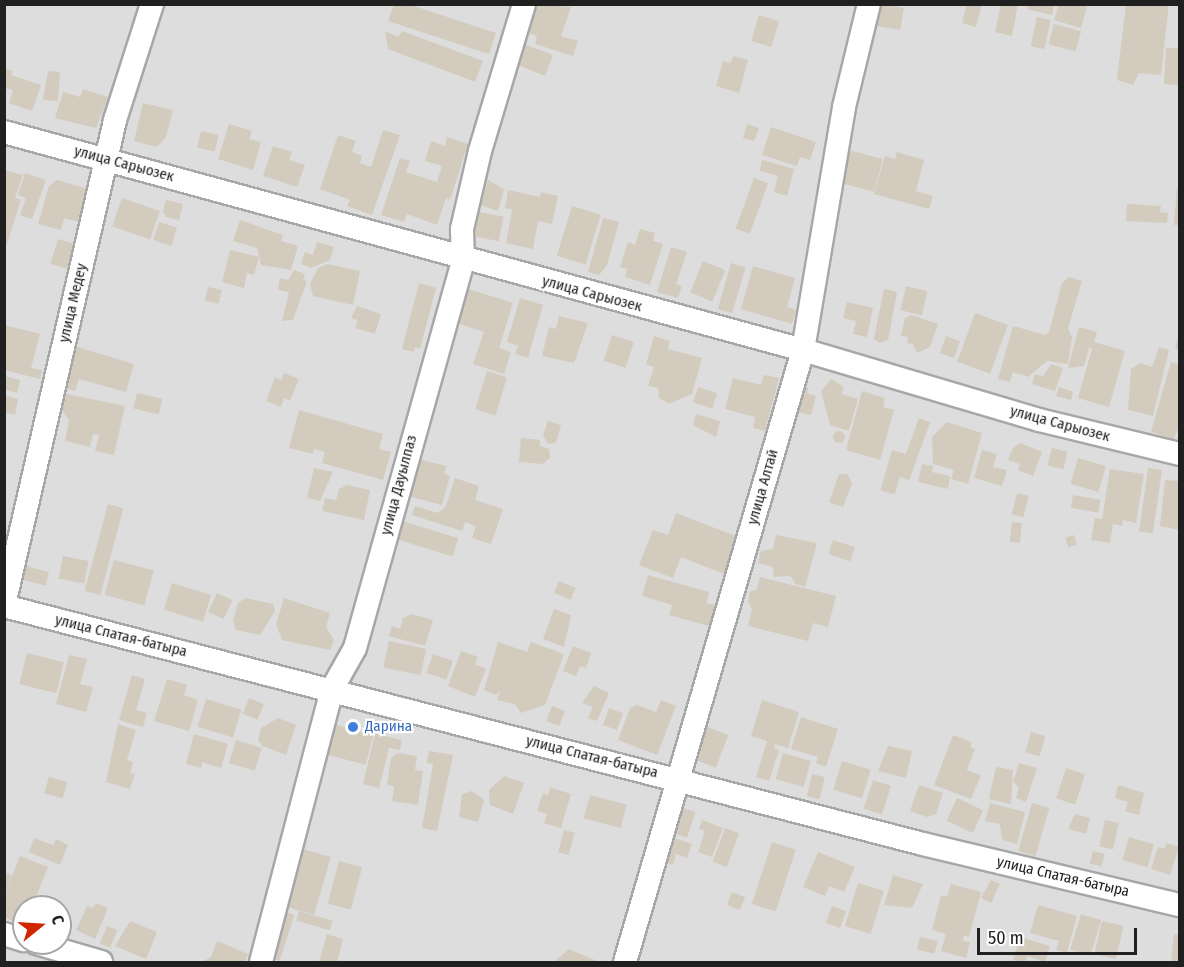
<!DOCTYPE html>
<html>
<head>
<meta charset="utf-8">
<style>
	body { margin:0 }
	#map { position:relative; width:1184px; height:967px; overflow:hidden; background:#f1f0e6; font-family:"Fira Sans Condensed",sans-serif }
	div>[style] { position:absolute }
	.residential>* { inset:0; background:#dedddd }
	.building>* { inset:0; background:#d2cbbe; transform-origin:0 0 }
	.round { border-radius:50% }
	.roads { filter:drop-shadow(2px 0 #a7a7a7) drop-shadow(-2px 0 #a7a7a7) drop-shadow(0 2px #a7a7a7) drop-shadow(0 -2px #a7a7a7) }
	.minor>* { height:22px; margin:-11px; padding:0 11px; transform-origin:11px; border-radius:11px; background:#fff }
	.dots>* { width:16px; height:16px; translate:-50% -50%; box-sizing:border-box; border:3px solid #fff; border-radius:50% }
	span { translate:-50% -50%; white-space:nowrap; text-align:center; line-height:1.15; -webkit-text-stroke:4.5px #fff; paint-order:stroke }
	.street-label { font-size:15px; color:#202020 }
	.shop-label { font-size:15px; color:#366cbe }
	.left { translate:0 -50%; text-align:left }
	.frame { position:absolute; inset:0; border:6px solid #202020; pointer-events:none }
	.north { position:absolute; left:12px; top:895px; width:60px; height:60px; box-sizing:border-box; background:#fff; border:2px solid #a6a6a6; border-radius:50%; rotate:72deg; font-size:16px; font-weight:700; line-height:24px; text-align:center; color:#202020 }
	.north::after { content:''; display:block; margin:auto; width:21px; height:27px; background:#d02700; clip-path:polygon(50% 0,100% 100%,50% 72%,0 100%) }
	.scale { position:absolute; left:977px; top:928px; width:160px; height:27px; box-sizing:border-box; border:3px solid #202020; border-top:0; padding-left:8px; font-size:18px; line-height:21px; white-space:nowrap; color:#202020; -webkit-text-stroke:4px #fff; paint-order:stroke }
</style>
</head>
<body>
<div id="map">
	<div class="residential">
		<div style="clip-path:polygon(evenodd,5px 5px,1179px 5px,1179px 962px,5px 962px,5px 5px,24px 907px,60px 907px,60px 943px,24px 943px,24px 907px)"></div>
	</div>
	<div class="building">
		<div style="clip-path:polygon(394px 4px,408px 4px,496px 33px,489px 54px,388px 21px)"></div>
		<div style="clip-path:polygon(536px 4px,571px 7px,561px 36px,578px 41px,573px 56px,535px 44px,537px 36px,527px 33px)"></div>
		<div style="left:879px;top:4px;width:25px;height:22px;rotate:9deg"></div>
		<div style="clip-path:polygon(967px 4px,982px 4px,976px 27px,962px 23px)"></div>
		<div style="clip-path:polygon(1001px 4px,1018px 4px,1012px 36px,995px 32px)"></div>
		<div style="clip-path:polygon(1028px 4px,1054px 4px,1052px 15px,1027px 9px)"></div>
		<div style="clip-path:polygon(1059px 4px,1088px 4px,1081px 28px,1054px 20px)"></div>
		<div style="clip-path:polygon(1126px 4px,1169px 4px,1161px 75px,1139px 73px,1133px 85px,1117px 80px)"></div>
		<div style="left:759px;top:15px;width:21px;height:27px;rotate:17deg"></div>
		<div style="left:1037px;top:17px;width:14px;height:30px;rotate:12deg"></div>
		<div style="left:1054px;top:24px;width:28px;height:21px;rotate:15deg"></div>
		<div style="clip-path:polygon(385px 31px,398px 37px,402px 31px,483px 61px,475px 82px,388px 49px)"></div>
		<div style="left:524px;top:44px;width:31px;height:22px;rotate:21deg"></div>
		<div style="clip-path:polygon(1166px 48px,1180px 48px,1180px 85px,1164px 84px)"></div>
		<div style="clip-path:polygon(734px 56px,748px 60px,739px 93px,716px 86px,723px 61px,730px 63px)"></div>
		<div style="clip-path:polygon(4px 68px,13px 71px,11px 75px,41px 85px,32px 111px,9px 103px,13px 90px,4px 88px)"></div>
		<div style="clip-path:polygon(48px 71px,60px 72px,58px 101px,43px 100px)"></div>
		<div style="clip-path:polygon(83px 89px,108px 97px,96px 128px,55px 118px,63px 92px,80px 97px)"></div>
		<div style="clip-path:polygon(143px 103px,173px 110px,166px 137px,157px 147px,134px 141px)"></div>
		<div style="clip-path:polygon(229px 124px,252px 131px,249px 139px,261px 142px,253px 170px,218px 159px)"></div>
		<div style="clip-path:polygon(747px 124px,759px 128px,754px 141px,743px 138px)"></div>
		<div style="clip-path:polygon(771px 127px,816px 142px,810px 160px,800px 157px,797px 166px,762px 155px)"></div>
		<div style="clip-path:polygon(383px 130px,400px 135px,372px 215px,347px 206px,350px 200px,320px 189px,338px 135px,356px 141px,352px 152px,362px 156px,360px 163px,371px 167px)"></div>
		<div style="left:201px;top:131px;width:18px;height:17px;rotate:13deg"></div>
		<div style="clip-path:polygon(447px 137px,468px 144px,450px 200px,446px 198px,437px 225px,407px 214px,404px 222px,381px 215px,400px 158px,410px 161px,406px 172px,437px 182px,442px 166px,425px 161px,431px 141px,445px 146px)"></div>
		<div style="clip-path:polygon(273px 146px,292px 152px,289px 160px,305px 165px,297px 187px,263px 176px)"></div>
		<div style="left:849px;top:150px;width:35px;height:34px;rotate:15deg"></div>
		<div style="clip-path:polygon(897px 152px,924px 160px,916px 191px,933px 196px,929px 209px,874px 194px,885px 156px,895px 159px)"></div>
		<div style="clip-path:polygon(762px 160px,794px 169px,787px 196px,774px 192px,778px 176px,760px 171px)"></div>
		<div style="clip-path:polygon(4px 170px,23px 175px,15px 198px,21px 200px,5px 250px)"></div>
		<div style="clip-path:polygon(25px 173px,46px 180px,32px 219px,20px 215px,26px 198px,18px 195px)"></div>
		<div style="left:754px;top:178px;width:15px;height:54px;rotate:20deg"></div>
		<div style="clip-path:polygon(57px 180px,88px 189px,79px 222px,64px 218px,61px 230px,38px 224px,49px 186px)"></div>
		<div style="clip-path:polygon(488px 180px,504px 189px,498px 211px,481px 205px)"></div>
		<div style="clip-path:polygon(1177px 188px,1180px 188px,1180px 225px,1174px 225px)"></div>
		<div style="clip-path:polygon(508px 190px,540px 197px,541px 192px,558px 196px,552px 224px,538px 221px,533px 249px,506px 243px,512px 210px,505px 208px)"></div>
		<div style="left:122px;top:198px;width:40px;height:30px;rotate:19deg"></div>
		<div style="clip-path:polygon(166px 200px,183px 204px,179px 220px,166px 217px,163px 211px)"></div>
		<div style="clip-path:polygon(1127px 204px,1161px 206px,1160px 212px,1168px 213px,1167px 223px,1126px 221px)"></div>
		<div style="left:572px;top:206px;width:30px;height:52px;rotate:17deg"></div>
		<div style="left:479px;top:212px;width:25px;height:25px;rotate:11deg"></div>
		<div style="clip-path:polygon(603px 218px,619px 222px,607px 265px,599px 275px,588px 272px)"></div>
		<div style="clip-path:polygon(240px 220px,283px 235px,281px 241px,298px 246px,291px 270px,261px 265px,257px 248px,233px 241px)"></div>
		<div style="left:159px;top:222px;width:19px;height:19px;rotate:18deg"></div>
		<div style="clip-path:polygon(640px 229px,655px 233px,653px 241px,663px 244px,650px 285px,625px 277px,627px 269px,620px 267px,628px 242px,635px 245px)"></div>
		<div style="left:58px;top:239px;width:17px;height:26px;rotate:17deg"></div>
		<div style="clip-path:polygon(317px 242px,334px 247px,330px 260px,311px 268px,301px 264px,305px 252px,313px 255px)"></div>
		<div style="clip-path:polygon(671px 247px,687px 252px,676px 284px,682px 286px,678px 298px,657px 292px)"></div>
		<div style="clip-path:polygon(230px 250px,259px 257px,254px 275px,247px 273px,244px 288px,222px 282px)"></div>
		<div style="left:703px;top:261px;width:24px;height:34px;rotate:22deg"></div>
		<div style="left:731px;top:263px;width:15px;height:48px;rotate:16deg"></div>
		<div style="clip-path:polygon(327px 264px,360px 271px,353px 305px,313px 296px,310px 284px,318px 268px)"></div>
		<div style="clip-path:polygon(753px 266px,795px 278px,787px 307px,796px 310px,792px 324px,741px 309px)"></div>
		<div style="clip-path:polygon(294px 270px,305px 274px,303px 280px,307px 281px,293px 320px,282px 321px,289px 292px,278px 290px,280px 278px,288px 280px)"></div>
		<div style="clip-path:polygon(1069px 277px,1082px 281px,1068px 328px,1072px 337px,1068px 364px,1047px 361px,1028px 377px,1013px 372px,1010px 382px,998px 379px,1013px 326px,1045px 335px,1049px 332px,1062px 283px)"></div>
		<div style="clip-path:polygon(419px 283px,436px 288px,420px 349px,415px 347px,414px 352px,402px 349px)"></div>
		<div style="left:906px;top:286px;width:22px;height:25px;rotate:13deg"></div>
		<div style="left:208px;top:287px;width:14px;height:14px;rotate:12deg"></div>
		<div style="clip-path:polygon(462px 287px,513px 303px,499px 348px,511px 352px,504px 374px,473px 364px,484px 332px,450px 321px)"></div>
		<div style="clip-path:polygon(884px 289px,897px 292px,888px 340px,880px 343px,874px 339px)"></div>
		<div style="clip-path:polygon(520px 298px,543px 305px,528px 358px,515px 354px,518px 346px,507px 342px)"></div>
		<div style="clip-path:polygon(847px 302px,873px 308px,867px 337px,853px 334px,856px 321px,843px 318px)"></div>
		<div style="clip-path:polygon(357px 306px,381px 314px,375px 334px,355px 328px,358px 320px,351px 318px)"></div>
		<div style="left:975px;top:313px;width:35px;height:52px;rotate:20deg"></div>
		<div style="clip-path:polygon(911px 315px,938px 324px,930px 347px,917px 353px,913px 344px,907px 343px,908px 337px,901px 336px,905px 318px)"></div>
		<div style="clip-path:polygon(559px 316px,588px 323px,574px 363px,542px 356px,549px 327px,556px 329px)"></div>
		<div style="clip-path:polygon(4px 325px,40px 334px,31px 368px,42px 370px,40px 379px,4px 370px)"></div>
		<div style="clip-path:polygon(1079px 327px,1097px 332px,1094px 342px,1125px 351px,1109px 407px,1078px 398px,1092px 349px,1089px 348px,1084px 366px,1068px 368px)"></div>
		<div style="left:612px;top:335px;width:23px;height:27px;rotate:18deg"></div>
		<div style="clip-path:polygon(1179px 335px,1180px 335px,1180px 350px,1175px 348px)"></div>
		<div style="clip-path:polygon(654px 336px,670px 341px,668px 349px,702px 358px,692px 394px,669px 404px,659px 398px,658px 388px,648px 386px,654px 367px,646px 364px)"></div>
		<div style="left:946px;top:336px;width:15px;height:18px;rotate:20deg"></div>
		<div style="clip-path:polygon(74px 346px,134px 364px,126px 392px,79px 379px,75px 391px,62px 387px)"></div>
		<div style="clip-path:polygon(1159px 347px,1169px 350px,1153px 416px,1128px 410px,1131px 369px,1140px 363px,1152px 367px)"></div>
		<div style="clip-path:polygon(1171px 362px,1180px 365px,1180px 424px,1174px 439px,1151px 432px)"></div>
		<div style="clip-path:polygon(1051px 364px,1063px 368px,1055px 391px,1032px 384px,1035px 374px,1043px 376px)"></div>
		<div style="left:487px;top:371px;width:21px;height:40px;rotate:17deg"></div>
		<div style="clip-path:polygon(284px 373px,299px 379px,290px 401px,284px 398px,281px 407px,266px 401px,275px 377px,281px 380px)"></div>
		<div style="clip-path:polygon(764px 375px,779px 378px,765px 431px,753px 428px,755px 417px,725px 409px,733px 378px,761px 385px)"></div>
		<div style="clip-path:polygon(4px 376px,20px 380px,17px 393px,4px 389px)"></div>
		<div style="clip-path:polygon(831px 379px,844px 387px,842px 394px,858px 399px,849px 431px,830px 425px,821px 391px)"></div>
		<div style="clip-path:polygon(799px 386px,809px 388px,807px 393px,816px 396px,811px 415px,793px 411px)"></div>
		<div style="left:698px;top:387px;width:20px;height:16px;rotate:18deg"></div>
		<div style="clip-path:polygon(1059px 387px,1073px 392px,1071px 400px,1056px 396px)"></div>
		<div style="clip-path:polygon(862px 391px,885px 398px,883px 407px,894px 410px,880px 460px,846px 450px)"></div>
		<div style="clip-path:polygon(62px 393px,125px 406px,114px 455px,95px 451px,99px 435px,93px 434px,90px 447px,65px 441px,69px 420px,59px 407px)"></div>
		<div style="left:137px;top:393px;width:26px;height:16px;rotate:13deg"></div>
		<div style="clip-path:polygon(4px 395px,18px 399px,15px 415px,4px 412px)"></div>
		<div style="clip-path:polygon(299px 410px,383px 434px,379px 449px,391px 452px,383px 480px,322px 463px,325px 452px,314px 449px,313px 454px,289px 448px)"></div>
		<div style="clip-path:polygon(696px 414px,720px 421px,716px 437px,693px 425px)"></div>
		<div style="left:919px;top:418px;width:12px;height:62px;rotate:20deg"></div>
		<div style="clip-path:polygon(548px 421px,561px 425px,556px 443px,548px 444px,543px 435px)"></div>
		<div style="clip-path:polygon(947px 422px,982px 433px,968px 484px,951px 479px,954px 470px,933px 464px,932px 437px)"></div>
		<div class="round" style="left:833px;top:431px;width:12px;height:12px"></div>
		<div style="clip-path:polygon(521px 438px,540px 440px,540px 446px,549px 449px,550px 458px,543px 464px,519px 462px)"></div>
		<div style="clip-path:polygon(1020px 443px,1042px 452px,1033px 476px,1018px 470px,1020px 464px,1008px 460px,1013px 448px)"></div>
		<div style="left:1052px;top:448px;width:16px;height:18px;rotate:14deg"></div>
		<div style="left:892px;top:450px;width:15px;height:42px;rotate:16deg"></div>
		<div style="clip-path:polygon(982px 450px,997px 454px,993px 467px,1007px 470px,1002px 486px,974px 478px)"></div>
		<div style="left:1078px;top:458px;width:29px;height:27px;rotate:16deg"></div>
		<div style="clip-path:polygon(418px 459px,446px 466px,444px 474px,450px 476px,442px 505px,408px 496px)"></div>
		<div style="clip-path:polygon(922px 464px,933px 466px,932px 472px,950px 476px,948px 489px,918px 482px)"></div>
		<div style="clip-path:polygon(314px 468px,333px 472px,320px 501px,307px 498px)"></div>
		<div style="left:1148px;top:468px;width:14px;height:64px;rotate:8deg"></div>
		<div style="clip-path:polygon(1110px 469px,1144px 474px,1136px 523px,1123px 520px,1122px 526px,1113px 524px,1110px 543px,1091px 540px,1095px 518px,1102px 519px)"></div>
		<div style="clip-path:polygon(839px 474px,847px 474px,852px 483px,843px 507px,829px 502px)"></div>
		<div style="clip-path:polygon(455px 478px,479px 486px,475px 500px,503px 509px,491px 544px,472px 538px,476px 526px,465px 522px,462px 531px,412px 515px,415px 506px,438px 513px,446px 506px)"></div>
		<div style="clip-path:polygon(1165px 480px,1180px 481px,1180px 530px,1160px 526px)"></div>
		<div style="clip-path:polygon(347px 485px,370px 490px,364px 520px,322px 511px,325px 498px,336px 500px,339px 489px)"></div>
		<div style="left:1017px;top:493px;width:12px;height:22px;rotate:14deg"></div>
		<div style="left:1073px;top:495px;width:28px;height:13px;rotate:10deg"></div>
		<div style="left:108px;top:504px;width:16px;height:90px;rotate:15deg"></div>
		<div style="clip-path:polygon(676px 513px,738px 537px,724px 574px,681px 557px,673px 578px,639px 565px,653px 530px,668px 535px)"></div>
		<div style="left:402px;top:521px;width:59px;height:19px;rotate:17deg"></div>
		<div style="left:1012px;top:522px;width:10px;height:20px;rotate:6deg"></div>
		<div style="clip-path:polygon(776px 535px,817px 543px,805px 587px,796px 584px,790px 576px,774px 577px,773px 567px,758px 563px,761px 551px,773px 549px)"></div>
		<div style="left:1074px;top:535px;width:10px;height:9px;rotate:73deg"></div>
		<div style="left:833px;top:540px;width:23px;height:15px;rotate:18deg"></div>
		<div style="left:63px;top:556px;width:26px;height:23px;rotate:11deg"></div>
		<div style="left:114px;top:560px;width:41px;height:36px;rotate:15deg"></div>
		<div style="left:22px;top:565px;width:28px;height:14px;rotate:15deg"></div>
		<div style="clip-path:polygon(648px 575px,709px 592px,707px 603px,715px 605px,709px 626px,669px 615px,672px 605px,642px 596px)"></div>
		<div style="clip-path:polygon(760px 577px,836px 596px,828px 627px,813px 623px,808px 641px,748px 626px,752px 609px,748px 602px,750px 592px,757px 589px)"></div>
		<div style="left:559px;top:581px;width:18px;height:13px;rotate:22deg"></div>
		<div style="left:172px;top:583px;width:41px;height:28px;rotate:17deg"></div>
		<div style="left:217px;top:593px;width:17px;height:21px;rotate:25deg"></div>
		<div style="clip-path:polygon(245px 598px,273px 604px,275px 611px,260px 635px,236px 630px,233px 621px,238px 603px)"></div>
		<div style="clip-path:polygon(284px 598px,330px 613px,326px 627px,334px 640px,330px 650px,282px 640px,276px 624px)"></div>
		<div style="clip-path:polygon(554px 609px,571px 615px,564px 647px,543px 639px)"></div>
		<div style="clip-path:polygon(412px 614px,433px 620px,425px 646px,389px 636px,392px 626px,400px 629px,403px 618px)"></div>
		<div style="left:389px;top:641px;width:38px;height:27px;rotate:12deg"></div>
		<div style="clip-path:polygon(498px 642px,527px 652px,531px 642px,564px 654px,545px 705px,521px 713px,515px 704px,497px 700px,500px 691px,496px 695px,484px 690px)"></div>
		<div style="clip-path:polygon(573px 646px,591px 653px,586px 668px,580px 666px,576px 676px,563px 671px)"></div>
		<div style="clip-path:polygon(461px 651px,478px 657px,475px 664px,486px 669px,475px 697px,448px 686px)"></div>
		<div style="left:27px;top:653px;width:38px;height:32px;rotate:14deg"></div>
		<div style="left:433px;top:654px;width:21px;height:20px;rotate:19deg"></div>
		<div style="clip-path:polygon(69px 655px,87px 659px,80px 684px,93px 687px,86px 712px,56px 704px)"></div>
		<div style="clip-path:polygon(132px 675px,145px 679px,136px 710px,147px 713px,143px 727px,119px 720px)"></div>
		<div style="clip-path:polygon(167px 679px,187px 685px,184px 695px,198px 700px,189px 731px,154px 721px)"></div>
		<div style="clip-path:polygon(594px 686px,609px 693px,597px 721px,588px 718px,593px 707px,582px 703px)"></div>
		<div style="left:249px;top:698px;width:16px;height:17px;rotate:22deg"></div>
		<div style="left:206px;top:699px;width:37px;height:29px;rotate:17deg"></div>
		<div style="clip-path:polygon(661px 700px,676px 706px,657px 755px,618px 740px,630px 708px,637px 705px,656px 712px)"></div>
		<div style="clip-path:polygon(762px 700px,799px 712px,788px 748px,775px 744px,774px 748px,779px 750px,769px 781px,756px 777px,767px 741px,751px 736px)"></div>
		<div style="left:552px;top:706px;width:14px;height:16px;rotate:21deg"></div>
		<div style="left:609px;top:708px;width:15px;height:18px;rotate:20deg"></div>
		<div style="clip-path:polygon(801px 717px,838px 729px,826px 767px,816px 763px,818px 757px,791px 749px)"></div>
		<div style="clip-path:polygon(278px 718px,296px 725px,286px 755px,262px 746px,258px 740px,261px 728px)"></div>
		<div style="clip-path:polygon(118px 724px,136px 730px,127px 760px,133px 762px,130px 773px,135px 774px,130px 789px,106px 782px)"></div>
		<div style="left:333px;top:724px;width:42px;height:31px;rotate:15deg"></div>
		<div style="left:705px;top:726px;width:25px;height:35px;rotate:21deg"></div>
		<div style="left:1031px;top:732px;width:15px;height:21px;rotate:16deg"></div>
		<div style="clip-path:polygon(194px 734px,228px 744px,221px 768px,202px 762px,201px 768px,186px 764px)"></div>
		<div style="clip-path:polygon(375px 734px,402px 740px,400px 750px,389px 748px,379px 788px,363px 784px)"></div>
		<div style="clip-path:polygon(953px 735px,972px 742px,970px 747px,975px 749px,967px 770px,981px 775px,971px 799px,934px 785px)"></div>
		<div style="left:236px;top:740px;width:27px;height:24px;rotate:17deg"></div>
		<div style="clip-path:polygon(888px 746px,912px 751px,906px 778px,878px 771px)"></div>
		<div style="clip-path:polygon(429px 751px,453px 755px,437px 831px,422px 828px,433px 764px,427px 763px)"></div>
		<div style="clip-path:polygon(397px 753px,417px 756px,415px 770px,423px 771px,418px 805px,392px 801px,394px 786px,387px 785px,391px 758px)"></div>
		<div style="left:783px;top:753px;width:29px;height:27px;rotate:16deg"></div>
		<div style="left:842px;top:761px;width:30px;height:30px;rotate:17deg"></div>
		<div style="clip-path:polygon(1019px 763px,1037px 768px,1026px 802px,1016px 798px,1019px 787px,1013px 782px)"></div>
		<div style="clip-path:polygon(996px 767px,1013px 770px,1011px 804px,989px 799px)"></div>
		<div style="left:1066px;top:768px;width:20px;height:32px;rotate:18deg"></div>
		<div style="left:812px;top:774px;width:13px;height:23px;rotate:13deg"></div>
		<div style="clip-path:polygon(504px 776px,524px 783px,513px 814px,490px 805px,489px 790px)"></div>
		<div style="left:49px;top:777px;width:19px;height:17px;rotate:16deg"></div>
		<div style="left:873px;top:780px;width:19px;height:30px;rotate:18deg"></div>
		<div style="clip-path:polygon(919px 785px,943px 793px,936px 814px,927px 817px,910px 811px)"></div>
		<div style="clip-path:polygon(1118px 785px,1144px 793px,1139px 815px,1125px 811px,1128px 802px,1115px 798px)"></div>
		<div style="clip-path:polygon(550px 787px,571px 794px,561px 828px,544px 823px,547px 814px,537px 811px,543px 793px,548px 795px)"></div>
		<div style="clip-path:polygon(472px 791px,484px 800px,478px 822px,459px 817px,462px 794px)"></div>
		<div style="left:590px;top:795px;width:38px;height:24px;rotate:15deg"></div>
		<div style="left:957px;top:798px;width:29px;height:25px;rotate:25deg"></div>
		<div style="clip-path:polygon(990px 803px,1025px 812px,1017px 844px,1002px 840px,1000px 824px,985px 821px)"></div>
		<div style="left:1032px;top:803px;width:18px;height:50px;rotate:16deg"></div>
		<div style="left:683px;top:808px;width:13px;height:27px;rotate:18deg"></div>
		<div style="clip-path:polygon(1075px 814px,1090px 818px,1086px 834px,1068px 829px)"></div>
		<div style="clip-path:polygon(702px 820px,723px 828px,712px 857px,698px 852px,705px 831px,699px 829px)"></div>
		<div style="left:1105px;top:820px;width:14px;height:27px;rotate:12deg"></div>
		<div style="left:725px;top:828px;width:15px;height:36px;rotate:20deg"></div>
		<div style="left:564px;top:830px;width:11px;height:23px;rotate:15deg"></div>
		<div style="clip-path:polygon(668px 836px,692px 844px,687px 858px,676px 854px,673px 865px,660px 860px)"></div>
		<div style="left:1129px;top:837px;width:26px;height:24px;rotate:16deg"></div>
		<div style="clip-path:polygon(34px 838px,53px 845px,56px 839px,68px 845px,60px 865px,29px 852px)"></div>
		<div style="left:772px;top:842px;width:25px;height:65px;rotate:18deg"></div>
		<div style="clip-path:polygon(1166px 843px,1179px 847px,1170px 875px,1151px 869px,1158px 847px,1164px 849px)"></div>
		<div style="left:299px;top:848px;width:33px;height:60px;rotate:16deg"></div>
		<div style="left:1093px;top:851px;width:12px;height:13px;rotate:14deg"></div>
		<div style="clip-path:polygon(818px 852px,855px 867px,844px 892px,829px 886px,825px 896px,803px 887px)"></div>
		<div style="clip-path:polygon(20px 856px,48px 867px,36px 897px,49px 902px,47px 907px,24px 907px,24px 925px,4px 917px,4px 897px)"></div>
		<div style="left:339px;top:861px;width:24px;height:44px;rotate:15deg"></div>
		<div style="clip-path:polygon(4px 872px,12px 875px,5px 894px,4px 894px)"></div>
		<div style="clip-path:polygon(893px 875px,923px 884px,912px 908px,884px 905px)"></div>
		<div style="clip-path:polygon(991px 880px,1000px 884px,991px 903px,981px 898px)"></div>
		<div style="left:858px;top:883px;width:27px;height:45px;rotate:17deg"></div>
		<div style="clip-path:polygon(951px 884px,981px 892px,969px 937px,964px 935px,963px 941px,970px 942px,966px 958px,941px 951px,946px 934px,932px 930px,941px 895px,947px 897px)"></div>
		<div style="left:732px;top:892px;width:14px;height:14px;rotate:21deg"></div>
		<div style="clip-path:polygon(96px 903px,108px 908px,95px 939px,76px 930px,87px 906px,93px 908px)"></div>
		<div style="clip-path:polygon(1038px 905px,1077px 916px,1067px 953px,1056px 950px,1059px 941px,1030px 933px)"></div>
		<div style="left:832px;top:906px;width:15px;height:18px;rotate:20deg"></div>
		<div style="left:282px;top:911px;width:13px;height:48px;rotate:18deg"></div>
		<div style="left:299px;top:911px;width:35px;height:10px;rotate:16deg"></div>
		<div style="left:1081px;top:914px;width:21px;height:37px;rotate:17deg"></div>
		<div style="clip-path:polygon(130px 921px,157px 932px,146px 959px,115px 946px)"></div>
		<div style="left:1102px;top:921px;width:22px;height:34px;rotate:13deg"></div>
		<div style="left:107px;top:926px;width:11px;height:19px;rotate:22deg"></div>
		<div style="clip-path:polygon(327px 934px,343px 939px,337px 962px,319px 962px)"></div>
		<div style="clip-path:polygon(1174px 934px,1180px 935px,1180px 962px,1171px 962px)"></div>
		<div style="left:920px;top:937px;width:18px;height:13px;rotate:13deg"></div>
		<div style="clip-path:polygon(1020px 937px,1050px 946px,1045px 962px,1027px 956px,1025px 962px,1013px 960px)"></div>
		<div style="clip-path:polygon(217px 941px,248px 954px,245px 962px,202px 962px,211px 957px)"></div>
		<div style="clip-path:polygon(569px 949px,599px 962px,554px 962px)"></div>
	</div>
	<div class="roads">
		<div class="minor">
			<div style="left:4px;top:132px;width:828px;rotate:15.26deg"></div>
			<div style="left:803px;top:350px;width:246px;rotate:16.5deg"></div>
			<div style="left:1039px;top:420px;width:145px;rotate:13.6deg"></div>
			<div style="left:4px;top:605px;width:498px;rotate:-77.1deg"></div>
			<div style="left:115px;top:120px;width:122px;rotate:-72.3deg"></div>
			<div style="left:4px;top:606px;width:949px;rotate:14.52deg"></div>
			<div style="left:923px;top:844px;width:264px;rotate:13.4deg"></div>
			<div style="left:4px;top:934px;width:21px;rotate:17deg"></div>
			<div style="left:36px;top:943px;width:68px;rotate:16.3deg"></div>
			<div style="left:261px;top:962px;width:282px;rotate:-75.4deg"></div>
			<div style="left:332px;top:689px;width:47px;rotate:-60.7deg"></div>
			<div style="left:355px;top:648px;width:403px;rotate:-74.4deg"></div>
			<div style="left:463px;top:260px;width:31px;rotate:-92deg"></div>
			<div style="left:462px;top:229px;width:80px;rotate:-77deg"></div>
			<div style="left:480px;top:151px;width:153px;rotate:-73.3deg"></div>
			<div style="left:625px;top:962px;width:637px;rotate:-73.78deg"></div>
			<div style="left:803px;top:350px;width:246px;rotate:-80.4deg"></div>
			<div style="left:844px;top:107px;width:106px;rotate:-76.4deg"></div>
		</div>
	</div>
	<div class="dots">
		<div style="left:353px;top:727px;background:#3f7fe0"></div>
	</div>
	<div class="street-label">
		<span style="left:124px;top:164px;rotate:15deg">улица Сарыозек</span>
		<span style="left:592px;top:294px;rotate:15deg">улица Сарыозек</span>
		<span style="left:73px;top:303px;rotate:-77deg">улица Медеу</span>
		<span style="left:1060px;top:424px;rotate:15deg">улица Сарыозек</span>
		<span style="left:399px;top:485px;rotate:-75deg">улица Дауылпаз</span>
		<span style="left:763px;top:487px;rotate:-74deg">улица Алтай</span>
		<span style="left:121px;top:636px;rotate:14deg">улица Спатая-батыра</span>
		<span style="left:592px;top:757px;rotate:14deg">улица Спатая-батыра</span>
		<span style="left:1063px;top:877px;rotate:13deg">улица Спатая-батыра</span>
	</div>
	<div class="shop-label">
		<span class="left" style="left:365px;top:727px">Дарина</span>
	</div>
	<div class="frame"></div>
	<div class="north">С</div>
	<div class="scale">50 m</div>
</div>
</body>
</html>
